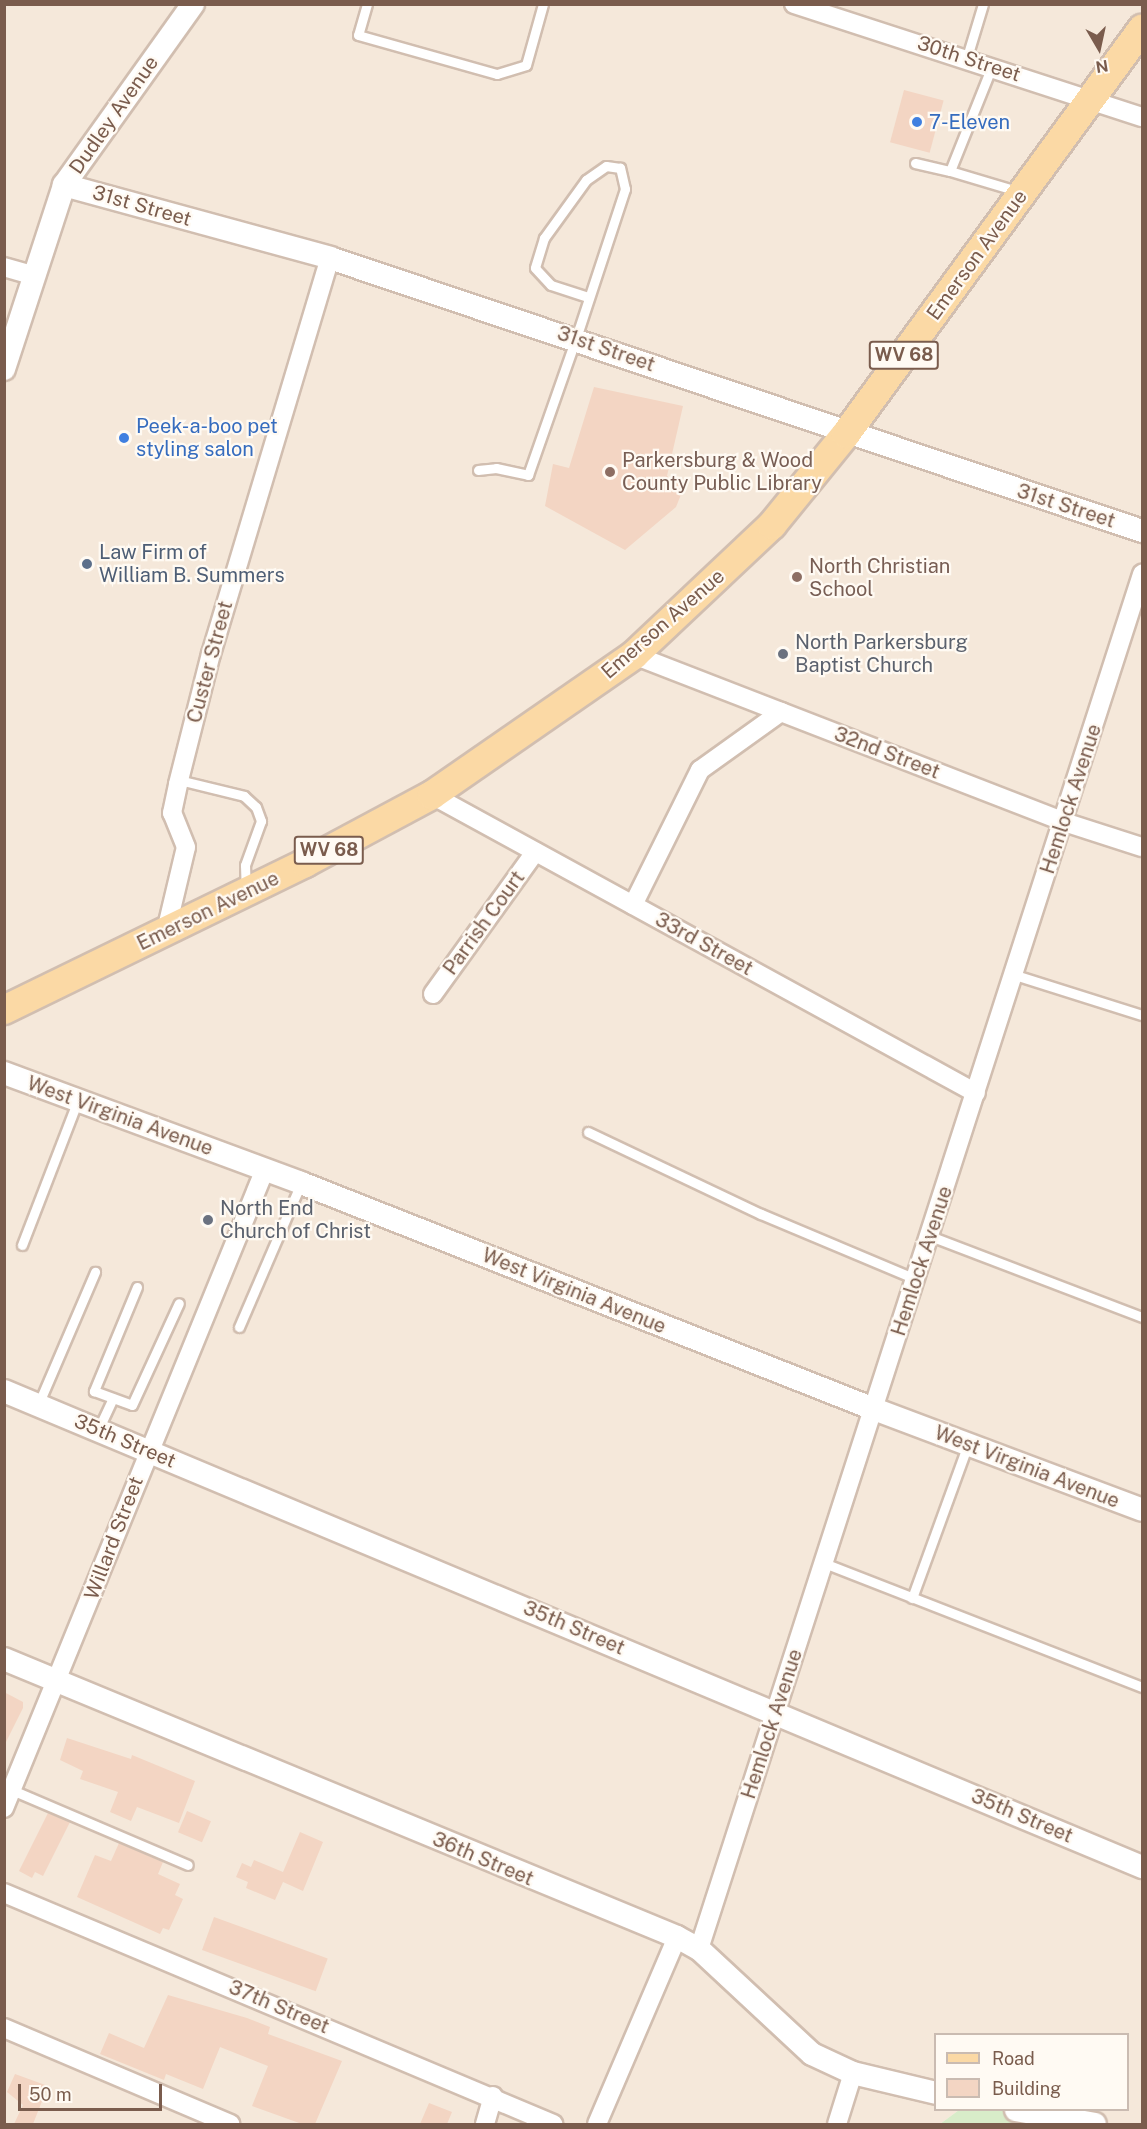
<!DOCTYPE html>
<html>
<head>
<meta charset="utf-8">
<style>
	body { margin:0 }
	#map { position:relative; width:1147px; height:2129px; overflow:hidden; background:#fdf6ec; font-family:"Public Sans",sans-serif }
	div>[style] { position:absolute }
	.residential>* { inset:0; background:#f5e8da }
	.green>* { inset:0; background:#d8ecc9 }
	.building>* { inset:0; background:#f3d5c3; transform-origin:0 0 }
	.roads { filter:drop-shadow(2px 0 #d1beb0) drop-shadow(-2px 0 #d1beb0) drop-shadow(0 2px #d1beb0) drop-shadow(0 -2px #d1beb0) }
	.service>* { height:9px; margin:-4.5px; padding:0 4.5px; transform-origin:4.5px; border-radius:4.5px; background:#fff }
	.minor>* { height:18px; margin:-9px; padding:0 9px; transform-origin:9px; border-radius:9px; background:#fff }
	.tertiary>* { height:22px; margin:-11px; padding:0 11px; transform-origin:11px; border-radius:11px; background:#fff }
	.primary>* { height:28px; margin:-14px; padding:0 14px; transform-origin:14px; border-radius:14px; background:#fbd9a5 }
	.dots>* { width:16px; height:16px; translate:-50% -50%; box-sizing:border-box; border:3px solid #fffaf3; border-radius:50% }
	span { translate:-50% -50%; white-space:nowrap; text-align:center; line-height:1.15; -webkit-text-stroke:4.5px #fffaf3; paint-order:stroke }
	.shield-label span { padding:2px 4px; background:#fffaf3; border:2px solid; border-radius:4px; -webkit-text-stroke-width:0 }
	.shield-label { font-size:18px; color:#7a5c4d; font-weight:700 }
	.street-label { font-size:20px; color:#7a5c4d }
	.shop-label { font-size:20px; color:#366cbe }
	.left { translate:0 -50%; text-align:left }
	.education-label { font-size:20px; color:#785e54 }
	.service-label { font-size:20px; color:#4e5e75 }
	.worship-label { font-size:20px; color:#5b616d }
	.frame { position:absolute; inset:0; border:6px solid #7a5c4d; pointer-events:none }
	.legend { position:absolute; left:934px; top:2033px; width:195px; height:78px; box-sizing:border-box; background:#fffaf3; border:2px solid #cabbb1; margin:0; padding:8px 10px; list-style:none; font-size:18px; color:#7a5c4d }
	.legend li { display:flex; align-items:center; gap:12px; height:30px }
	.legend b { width:30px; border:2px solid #cabbb1 }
	.north { position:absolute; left:1069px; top:18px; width:60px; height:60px; -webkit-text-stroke:4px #fffaf3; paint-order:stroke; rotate:171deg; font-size:16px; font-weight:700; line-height:24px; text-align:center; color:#7a5c4d }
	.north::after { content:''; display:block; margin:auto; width:21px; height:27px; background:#7a5c4d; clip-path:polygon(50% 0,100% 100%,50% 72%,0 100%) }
	.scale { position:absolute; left:18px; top:2084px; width:144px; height:27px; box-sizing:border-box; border:3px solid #7a5c4d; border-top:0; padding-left:8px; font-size:18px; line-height:21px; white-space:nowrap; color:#7a5c4d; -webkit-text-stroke:4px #fffaf3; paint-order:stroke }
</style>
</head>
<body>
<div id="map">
	<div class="residential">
		<div style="clip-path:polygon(5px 5px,1142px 5px,1142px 2124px,1095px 2124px,1016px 2110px,1128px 2110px,1128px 2034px,936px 2034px,936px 2110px,959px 2110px,940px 2124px,5px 2124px)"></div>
	</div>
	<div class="green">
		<div style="clip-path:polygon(959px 2110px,1016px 2110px,1095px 2124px,940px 2124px)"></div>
	</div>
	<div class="building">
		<div style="left:904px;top:90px;width:41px;height:54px;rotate:15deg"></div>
		<div style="clip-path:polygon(594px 387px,683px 406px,667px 476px,684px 487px,676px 507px,625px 550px,545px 506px,553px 464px,569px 468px)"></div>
		<div style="clip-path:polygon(4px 1692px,23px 1702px,23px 1708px,4px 1746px)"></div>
		<div style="clip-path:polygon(67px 1738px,131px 1759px,132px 1755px,195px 1781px,179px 1823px,137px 1807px,131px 1821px,110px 1812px,118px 1792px,80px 1779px,83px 1771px,60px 1760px)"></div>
		<div style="left:187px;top:1811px;width:26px;height:23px;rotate:23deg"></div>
		<div style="clip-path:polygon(48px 1813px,70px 1822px,43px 1876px,35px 1872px,32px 1878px,19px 1871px)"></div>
		<div style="clip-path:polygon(300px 1832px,323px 1842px,303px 1891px,283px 1882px,275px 1900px,246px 1888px,248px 1882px,236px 1877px,242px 1863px,251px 1867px,254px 1860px,283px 1872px)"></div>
		<div style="clip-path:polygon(119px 1843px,163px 1862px,158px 1874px,180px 1884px,175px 1895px,183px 1899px,169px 1930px,163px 1928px,160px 1934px,77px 1897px,95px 1855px,111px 1861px)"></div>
		<div style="left:214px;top:1917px;width:121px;height:35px;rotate:20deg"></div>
		<div style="clip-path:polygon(168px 1995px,247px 2018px,270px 2027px,268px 2034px,342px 2061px,315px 2124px,302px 2124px,252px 2106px,268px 2066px,220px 2047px,203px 2089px,166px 2074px,164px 2080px,100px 2054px,109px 2033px,144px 2048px)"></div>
		<div style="clip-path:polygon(15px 2074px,48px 2086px,33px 2124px,14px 2124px,23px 2105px,7px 2092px)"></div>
		<div style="clip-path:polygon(429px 2103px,452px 2112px,447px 2124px,420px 2124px)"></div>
	</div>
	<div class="roads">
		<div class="service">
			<div style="left:367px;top:4px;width:32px;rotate:106deg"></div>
			<div style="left:358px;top:35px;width:144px;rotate:15.7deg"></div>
			<div style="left:497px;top:74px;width:30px;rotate:-17deg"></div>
			<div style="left:526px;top:65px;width:63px;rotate:-74.4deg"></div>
			<div style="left:967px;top:57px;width:55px;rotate:-73.2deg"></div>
			<div style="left:992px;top:66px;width:113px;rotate:111.8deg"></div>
			<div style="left:950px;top:171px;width:70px;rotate:16.6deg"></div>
			<div style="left:915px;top:163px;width:36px;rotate:13deg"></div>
			<div style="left:478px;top:470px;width:18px;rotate:-6deg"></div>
			<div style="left:496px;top:468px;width:33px;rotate:12deg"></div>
			<div style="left:528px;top:475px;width:145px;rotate:-70.7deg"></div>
			<div style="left:576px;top:338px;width:157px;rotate:-71.8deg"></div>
			<div style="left:625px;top:189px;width:22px;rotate:-103deg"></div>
			<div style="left:620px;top:168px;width:14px;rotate:-172deg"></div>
			<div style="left:606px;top:166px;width:24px;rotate:145deg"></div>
			<div style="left:586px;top:180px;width:72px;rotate:125.9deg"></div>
			<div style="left:544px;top:238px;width:31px;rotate:107deg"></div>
			<div style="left:535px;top:268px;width:23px;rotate:47deg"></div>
			<div style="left:551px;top:285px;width:40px;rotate:18deg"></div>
			<div style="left:179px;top:780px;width:67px;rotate:13.8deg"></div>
			<div style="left:244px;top:796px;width:16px;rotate:43deg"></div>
			<div style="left:256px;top:807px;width:15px;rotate:70deg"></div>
			<div style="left:261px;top:821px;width:47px;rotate:110deg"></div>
			<div style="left:245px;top:865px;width:24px;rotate:88deg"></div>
			<div style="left:1015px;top:975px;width:133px;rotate:17.5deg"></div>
			<div style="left:588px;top:1132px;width:191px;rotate:25.4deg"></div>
			<div style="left:761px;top:1214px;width:168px;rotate:22.8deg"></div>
			<div style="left:930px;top:1236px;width:227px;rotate:20.9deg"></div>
			<div style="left:22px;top:1245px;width:155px;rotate:-68.9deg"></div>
			<div style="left:137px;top:1287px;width:113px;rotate:112.5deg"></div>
			<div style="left:94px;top:1391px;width:40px;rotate:20.2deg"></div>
			<div style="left:132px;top:1405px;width:112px;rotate:-65.3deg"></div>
			<div style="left:239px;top:1327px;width:157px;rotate:-66.7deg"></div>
			<div style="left:38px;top:1405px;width:145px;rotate:-66.8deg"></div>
			<div style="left:98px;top:1430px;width:35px;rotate:-65deg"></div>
			<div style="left:824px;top:1563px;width:341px;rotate:21.3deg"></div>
			<div style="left:912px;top:1598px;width:164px;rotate:-70deg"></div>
			<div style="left:12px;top:1790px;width:191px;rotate:23.1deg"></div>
		</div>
		<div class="minor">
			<div style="left:794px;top:4px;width:366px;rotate:18deg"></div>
			<div style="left:4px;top:267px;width:29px;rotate:16deg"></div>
			<div style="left:634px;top:655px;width:461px;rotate:21.2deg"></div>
			<div style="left:1064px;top:822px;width:82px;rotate:17.8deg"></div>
			<div style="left:432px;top:795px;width:620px;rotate:28.71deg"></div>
			<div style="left:633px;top:905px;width:151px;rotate:-63.6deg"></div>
			<div style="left:700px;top:770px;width:100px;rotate:-35.6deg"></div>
			<div style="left:166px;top:931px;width:86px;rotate:-76.6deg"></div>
			<div style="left:186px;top:847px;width:37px;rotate:-112deg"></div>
			<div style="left:172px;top:813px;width:30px;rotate:-78deg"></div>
			<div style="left:178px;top:784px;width:134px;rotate:-75.8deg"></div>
			<div style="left:211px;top:654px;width:413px;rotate:-73.3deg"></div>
			<div style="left:433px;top:994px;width:175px;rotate:-54.3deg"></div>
			<div style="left:4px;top:1808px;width:690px;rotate:-67.78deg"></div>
			<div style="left:4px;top:1893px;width:596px;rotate:22.82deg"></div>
			<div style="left:699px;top:1949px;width:1445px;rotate:-72.14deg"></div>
			<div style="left:4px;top:2028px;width:246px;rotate:23deg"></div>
			<div style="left:485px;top:2124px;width:29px;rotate:-74deg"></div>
			<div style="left:597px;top:2124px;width:203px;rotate:-66.8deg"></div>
			<div style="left:837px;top:2124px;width:53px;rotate:-72.6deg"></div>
		</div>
		<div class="tertiary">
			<div style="left:64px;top:185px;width:276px;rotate:15.3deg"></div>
			<div style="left:330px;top:258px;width:857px;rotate:18.58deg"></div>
			<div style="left:4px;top:369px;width:194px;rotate:-71.9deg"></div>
			<div style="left:64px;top:185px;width:222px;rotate:-54.5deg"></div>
			<div style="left:4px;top:1073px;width:317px;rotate:20.3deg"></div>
			<div style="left:301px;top:1183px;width:616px;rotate:21.53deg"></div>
			<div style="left:874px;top:1409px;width:286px;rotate:20.6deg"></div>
			<div style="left:4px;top:1391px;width:1234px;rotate:22.7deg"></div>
			<div style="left:4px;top:1659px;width:728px;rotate:22.44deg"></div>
			<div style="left:677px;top:1937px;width:25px;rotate:29deg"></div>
			<div style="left:699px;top:1949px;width:154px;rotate:42.9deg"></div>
			<div style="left:812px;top:2054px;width:45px;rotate:24.9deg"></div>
			<div style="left:853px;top:2073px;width:85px;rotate:13.5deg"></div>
			<div style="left:1016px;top:2110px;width:80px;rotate:10deg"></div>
		</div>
		<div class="primary">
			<div style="left:4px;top:1010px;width:335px;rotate:-26deg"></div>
			<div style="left:305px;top:863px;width:144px;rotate:-28.2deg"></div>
			<div style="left:432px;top:795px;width:246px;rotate:-34.7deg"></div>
			<div style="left:634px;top:655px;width:190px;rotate:-43.3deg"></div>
			<div style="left:772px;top:525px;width:117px;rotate:-50.9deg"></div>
			<div style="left:846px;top:434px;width:502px;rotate:-53.84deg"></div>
		</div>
	</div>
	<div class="dots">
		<div style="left:917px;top:122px;background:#3f7fe0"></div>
		<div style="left:124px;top:438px;background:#3f7fe0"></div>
		<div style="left:610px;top:472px;background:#8d6e63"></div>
		<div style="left:87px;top:564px;background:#5c6f8a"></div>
		<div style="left:797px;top:577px;background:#8d6e63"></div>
		<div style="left:783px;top:654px;background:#6b7280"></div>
		<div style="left:208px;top:1220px;background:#6b7280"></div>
	</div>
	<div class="shield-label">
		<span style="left:904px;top:355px">WV 68</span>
		<span style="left:329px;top:850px">WV 68</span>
	</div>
	<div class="street-label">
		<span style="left:969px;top:59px;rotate:18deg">30th Street</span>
		<span style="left:114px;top:115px;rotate:-55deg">Dudley Avenue</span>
		<span style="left:142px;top:206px;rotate:16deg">31st Street</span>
		<span style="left:977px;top:255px;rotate:-54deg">Emerson Avenue</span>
		<span style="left:606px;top:349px;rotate:19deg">31st Street</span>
		<span style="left:1066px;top:506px;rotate:18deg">31st Street</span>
		<span style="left:663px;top:624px;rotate:-41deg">Emerson Avenue</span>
		<span style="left:210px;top:662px;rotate:-75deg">Custer Street</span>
		<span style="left:887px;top:753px;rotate:21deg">32nd Street</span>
		<span style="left:1071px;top:799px;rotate:-72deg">Hemlock Avenue</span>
		<span style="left:208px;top:911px;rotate:-26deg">Emerson Avenue</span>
		<span style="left:484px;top:923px;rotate:-54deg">Parrish Court</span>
		<span style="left:704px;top:944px;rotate:29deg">33rd Street</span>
		<span style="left:120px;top:1116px;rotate:20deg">West Virginia Avenue</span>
		<span style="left:922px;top:1261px;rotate:-72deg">Hemlock Avenue</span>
		<span style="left:574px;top:1291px;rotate:22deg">West Virginia Avenue</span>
		<span style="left:125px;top:1441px;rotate:23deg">35th Street</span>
		<span style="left:1027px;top:1467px;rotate:21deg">West Virginia Avenue</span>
		<span style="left:114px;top:1538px;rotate:-69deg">Willard Street</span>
		<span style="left:574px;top:1628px;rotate:23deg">35th Street</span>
		<span style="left:772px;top:1724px;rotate:-72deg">Hemlock Avenue</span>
		<span style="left:1022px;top:1816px;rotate:23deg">35th Street</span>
		<span style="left:483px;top:1859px;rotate:23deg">36th Street</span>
		<span style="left:279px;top:2007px;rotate:23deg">37th Street</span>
	</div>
	<div class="shop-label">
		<span class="left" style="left:929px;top:122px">7-Eleven</span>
		<span class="left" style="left:136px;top:438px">Peek-a-boo pet<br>styling salon</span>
	</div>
	<div class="education-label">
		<span class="left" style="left:622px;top:472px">Parkersburg &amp; Wood<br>County Public Library</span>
		<span class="left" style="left:809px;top:578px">North Christian<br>School</span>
	</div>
	<div class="service-label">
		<span class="left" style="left:99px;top:564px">Law Firm of<br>William B. Summers</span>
	</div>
	<div class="worship-label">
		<span class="left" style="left:795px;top:654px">North Parkersburg<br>Baptist Church</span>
		<span class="left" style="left:220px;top:1220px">North End<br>Church of Christ</span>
	</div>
	<div class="frame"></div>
	<ul class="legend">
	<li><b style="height:8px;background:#fbd9a5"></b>Road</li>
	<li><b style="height:16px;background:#f3d5c3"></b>Building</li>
	</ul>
	<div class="north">N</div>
	<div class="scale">50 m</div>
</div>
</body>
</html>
